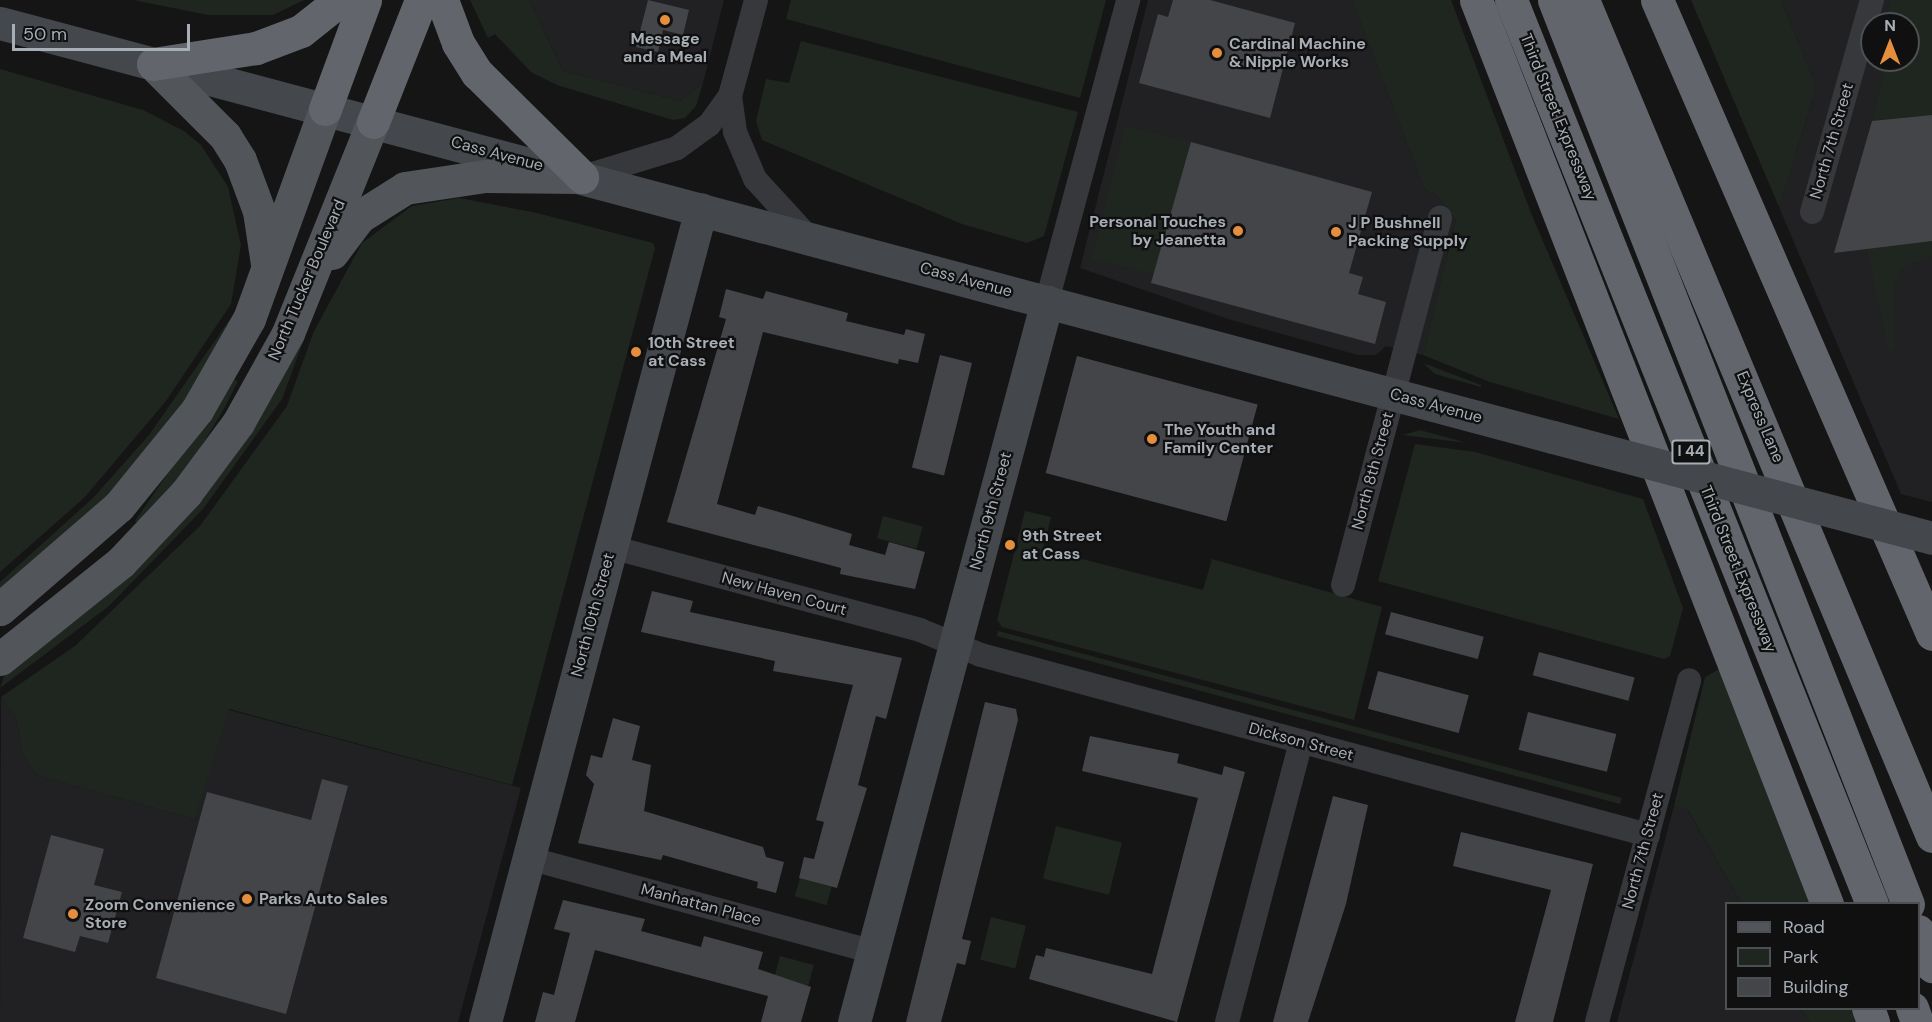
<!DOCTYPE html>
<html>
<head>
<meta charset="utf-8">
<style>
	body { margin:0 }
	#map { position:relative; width:1932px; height:1022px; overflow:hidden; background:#151516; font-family:"DM Sans",sans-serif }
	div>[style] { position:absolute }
	.built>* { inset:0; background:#212123 }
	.green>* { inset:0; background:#1f261f; transform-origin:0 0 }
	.building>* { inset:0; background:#444549; transform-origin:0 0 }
	.street>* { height:24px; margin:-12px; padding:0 12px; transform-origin:12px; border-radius:12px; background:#36383b }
	.secondary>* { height:33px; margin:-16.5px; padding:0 16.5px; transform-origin:16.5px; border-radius:16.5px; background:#44474b }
	.primary>* { height:33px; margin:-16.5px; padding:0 16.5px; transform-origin:16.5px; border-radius:16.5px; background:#52555a }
	.highway>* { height:33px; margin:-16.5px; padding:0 16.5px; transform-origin:16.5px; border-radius:16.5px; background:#62666c }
	.secondary-bridge>* { height:33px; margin:-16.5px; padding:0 16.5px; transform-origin:16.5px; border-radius:16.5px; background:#44474b }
	.dots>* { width:16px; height:16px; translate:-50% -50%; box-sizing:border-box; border:3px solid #101011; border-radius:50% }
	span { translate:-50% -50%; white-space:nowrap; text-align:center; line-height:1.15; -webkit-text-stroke:4.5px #101011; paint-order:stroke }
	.shield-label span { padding:2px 4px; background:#101011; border:2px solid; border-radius:4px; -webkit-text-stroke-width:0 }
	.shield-label { font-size:15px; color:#a7aeb5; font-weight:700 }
	.poi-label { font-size:16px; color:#a7aeb5; font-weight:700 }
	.left { translate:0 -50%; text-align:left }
	.right { translate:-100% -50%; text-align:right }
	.street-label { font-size:16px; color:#a7aeb5 }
	.legend { position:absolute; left:1725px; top:902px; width:195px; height:108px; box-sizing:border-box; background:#101011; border:2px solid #4c4f53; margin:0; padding:8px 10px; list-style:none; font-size:18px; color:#a7aeb5 }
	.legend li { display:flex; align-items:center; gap:12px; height:30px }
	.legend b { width:30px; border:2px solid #4c4f53 }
	.north { position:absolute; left:1860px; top:12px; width:60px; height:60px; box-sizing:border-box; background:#101011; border:2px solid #4c4f53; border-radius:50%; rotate:0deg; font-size:16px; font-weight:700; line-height:24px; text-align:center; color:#a7aeb5 }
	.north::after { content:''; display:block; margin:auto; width:21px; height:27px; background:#e58e3e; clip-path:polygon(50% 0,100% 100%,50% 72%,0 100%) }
	.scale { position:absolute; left:12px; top:24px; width:178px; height:27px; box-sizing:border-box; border:3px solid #a7aeb5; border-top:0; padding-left:8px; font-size:18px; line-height:21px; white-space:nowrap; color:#a7aeb5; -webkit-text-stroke:4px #101011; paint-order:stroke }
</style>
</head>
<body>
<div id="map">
	<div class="built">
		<div style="clip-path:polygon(529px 0,724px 0,703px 83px,680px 101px,563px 71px)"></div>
		<div style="clip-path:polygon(1148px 0,1352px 0,1425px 190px,1437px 195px,1456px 220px,1423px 355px,1386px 346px,1376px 355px,1358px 355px,1228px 319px,1080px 268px)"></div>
		<div style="clip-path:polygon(evenodd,1781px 0,1932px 0,1932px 502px,1901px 494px,1779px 207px,1813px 98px,1813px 78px,1781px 0,1872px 24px,1908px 24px,1908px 60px,1872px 60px,1872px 24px)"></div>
		<div style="clip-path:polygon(1px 697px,16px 718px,23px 755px,36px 775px,195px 819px,225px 709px,521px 788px,458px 1022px,0 1022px)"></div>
		<div style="clip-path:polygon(1674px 806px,1687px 809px,1741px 903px,1726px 904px,1726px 1008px,1801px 1009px,1809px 1022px,1617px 1022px)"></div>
	</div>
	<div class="green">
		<div style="clip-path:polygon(133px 0,304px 0,273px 15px,208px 15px)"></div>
		<div style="clip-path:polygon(470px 0,529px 0,563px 71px,680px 101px,703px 83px,696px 106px,685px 118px,673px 120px,557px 85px,531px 72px,495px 34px,488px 38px)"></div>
		<div style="clip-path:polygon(791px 0,1106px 0,1080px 98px,786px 19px)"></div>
		<div style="clip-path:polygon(1352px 0,1451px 0,1531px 213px,1619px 419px,1490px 382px,1423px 355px,1456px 220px,1437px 195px,1425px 190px)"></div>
		<div style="clip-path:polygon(1691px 0,1781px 0,1813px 78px,1813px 98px,1779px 207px)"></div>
		<div style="clip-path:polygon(1891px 0,1932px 0,1932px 115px,1872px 121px,1884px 72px,1873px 69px,1875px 60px,1908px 60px,1908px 24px,1885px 24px)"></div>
		<div style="clip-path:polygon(801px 41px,1078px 112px,1044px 236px,1027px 243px,962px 224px,762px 140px,756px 121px,766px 79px,789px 83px)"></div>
		<div style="clip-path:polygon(0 69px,143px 110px,184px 131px,201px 145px,228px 187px,241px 245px,231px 304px,166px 401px,84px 498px,0 572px)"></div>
		<div style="left:1125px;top:126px;width:68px;height:137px;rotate:14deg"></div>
		<div style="clip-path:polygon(459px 198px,537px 213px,653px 243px,655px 248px,512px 785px,229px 709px,195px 819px,36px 775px,23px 755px,16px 718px,1px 697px,75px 646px,200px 526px,287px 406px,314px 331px,362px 243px,412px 206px)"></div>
		<div style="clip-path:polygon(1932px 241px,1932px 256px,1900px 268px,1893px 289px,1895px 347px,1889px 351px,1867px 248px)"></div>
		<div style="clip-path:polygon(237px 309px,205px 376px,113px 494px,0 595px,0 582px,93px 498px,149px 435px)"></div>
		<div style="clip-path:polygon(303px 342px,282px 399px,203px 509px,109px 606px,0 688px,4px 676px,123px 578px)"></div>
		<div style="clip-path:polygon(1423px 363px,1481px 385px,1481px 387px,1435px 374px)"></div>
		<div style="clip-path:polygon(233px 379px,238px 381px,224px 409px,188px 468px,139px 524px,135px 521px)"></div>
		<div style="clip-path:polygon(1420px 430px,1467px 443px,1403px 435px)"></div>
		<div style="clip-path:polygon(1415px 444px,1475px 452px,1643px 499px,1683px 608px,1670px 656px,1664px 659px,1378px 581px)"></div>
		<div style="clip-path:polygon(1025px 511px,1051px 517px,1043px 549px,1203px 590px,1212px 559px,1382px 607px,1354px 720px,1002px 627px,997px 620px)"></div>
		<div style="left:883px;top:516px;width:41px;height:23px;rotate:15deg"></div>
		<div style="clip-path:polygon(998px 631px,1622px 798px,1620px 804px,997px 636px)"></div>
		<div style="clip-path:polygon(1723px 667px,1812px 903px,1741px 903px,1688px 810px,1674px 806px,1705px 677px)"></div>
		<div style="left:1056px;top:826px;width:68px;height:54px;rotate:14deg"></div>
		<div style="left:800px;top:878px;width:33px;height:19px;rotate:16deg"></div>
		<div style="left:991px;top:917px;width:36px;height:44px;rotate:14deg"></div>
		<div style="left:780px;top:956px;width:35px;height:22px;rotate:15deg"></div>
		<div style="clip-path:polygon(1801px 1009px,1851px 1009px,1856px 1022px,1809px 1022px)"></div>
	</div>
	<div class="building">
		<div style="clip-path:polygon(648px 0,689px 10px,683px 35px,663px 30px,658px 52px,636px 47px)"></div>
		<div style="clip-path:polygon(1173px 0,1210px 0,1295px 23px,1270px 118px,1139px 83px,1158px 14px,1168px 17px)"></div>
		<div style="clip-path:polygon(1932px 115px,1932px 241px,1834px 253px,1872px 121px)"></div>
		<div style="clip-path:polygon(1191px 142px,1372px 192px,1349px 273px,1363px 277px,1358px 294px,1386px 302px,1375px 344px,1151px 283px)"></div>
		<div style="clip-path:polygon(726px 289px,763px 299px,766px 291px,848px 313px,846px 321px,904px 335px,906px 329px,925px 334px,918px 363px,899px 359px,898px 364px,763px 332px,717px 504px,755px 515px,758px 506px,793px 516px,852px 534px,849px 545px,885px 555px,889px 542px,925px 552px,915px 589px,840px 574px,841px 568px,667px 522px,726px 319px,719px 317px)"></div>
		<div style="left:940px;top:355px;width:33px;height:116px;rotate:14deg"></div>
		<div style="left:1077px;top:356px;width:187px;height:121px;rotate:15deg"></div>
		<div style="clip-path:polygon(652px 591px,693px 601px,690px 612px,902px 658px,886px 719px,876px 716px,858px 785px,867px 788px,837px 888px,799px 878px,804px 857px,814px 859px,824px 822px,816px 820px,853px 685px,773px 671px,775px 661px,641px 632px)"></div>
		<div style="left:1391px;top:612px;width:96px;height:23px;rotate:15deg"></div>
		<div style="left:1539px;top:652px;width:99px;height:24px;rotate:15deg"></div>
		<div style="left:1378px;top:671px;width:94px;height:39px;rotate:15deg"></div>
		<div style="clip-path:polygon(985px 702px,1016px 709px,1018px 720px,962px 939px,971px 941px,965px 965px,957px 963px,941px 1022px,906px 1022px)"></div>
		<div style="left:1528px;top:712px;width:91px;height:39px;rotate:14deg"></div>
		<div style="clip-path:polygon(613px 718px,640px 726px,632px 760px,651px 765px,644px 811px,763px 847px,766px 857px,784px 862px,776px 893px,757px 888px,758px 882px,663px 855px,661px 860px,578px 843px,594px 784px,586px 775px,591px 755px,602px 758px)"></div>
		<div style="clip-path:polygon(1090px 736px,1179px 754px,1177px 763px,1222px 775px,1224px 766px,1245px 772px,1177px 1022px,1029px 979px,1036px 955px,1044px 957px,1046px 948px,1152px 974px,1198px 798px,1082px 771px)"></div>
		<div style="clip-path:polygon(322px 779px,348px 786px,286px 1014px,156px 978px,207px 792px,311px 820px)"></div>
		<div style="clip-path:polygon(1333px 796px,1368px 805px,1346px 904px,1308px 1022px,1273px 1022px)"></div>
		<div style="clip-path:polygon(1461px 832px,1593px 864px,1553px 1022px,1515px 1022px,1551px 890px,1453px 866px)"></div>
		<div style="clip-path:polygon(51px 835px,104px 849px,94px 885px,122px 892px,108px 943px,80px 936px,75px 952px,23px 938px)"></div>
		<div style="clip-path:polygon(563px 900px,645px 919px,641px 931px,701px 947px,704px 936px,763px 952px,758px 969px,811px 987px,801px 1022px,761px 1022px,768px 996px,595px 950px,575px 1022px,535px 1022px,543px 992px,554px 995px,570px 933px,554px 929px)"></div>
	</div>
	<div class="street">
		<div style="left:730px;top:96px;width:36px;rotate:82deg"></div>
		<div style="left:735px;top:132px;width:51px;rotate:66.9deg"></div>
		<div style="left:755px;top:179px;width:80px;rotate:47.5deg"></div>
		<div style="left:583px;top:177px;width:98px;rotate:-17.1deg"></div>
		<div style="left:677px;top:148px;width:39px;rotate:-36deg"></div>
		<div style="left:709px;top:125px;width:36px;rotate:-54deg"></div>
		<div style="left:730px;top:96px;width:99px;rotate:-74.8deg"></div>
		<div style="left:1812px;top:212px;width:220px;rotate:-74.2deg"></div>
		<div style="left:1047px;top:301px;width:312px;rotate:-74.9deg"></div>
		<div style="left:611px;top:547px;width:320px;rotate:15deg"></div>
		<div style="left:920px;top:630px;width:66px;rotate:22.3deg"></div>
		<div style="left:981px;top:655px;width:691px;rotate:15.1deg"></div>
		<div style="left:1343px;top:585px;width:380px;rotate:-75.2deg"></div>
		<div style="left:528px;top:858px;width:358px;rotate:15.2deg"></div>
		<div style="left:1227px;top:1022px;width:290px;rotate:-75.2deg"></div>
		<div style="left:1597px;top:1022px;width:354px;rotate:-74.9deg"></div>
	</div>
	<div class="secondary">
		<div style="left:0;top:23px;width:1607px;rotate:14.93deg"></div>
		<div style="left:485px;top:1022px;width:841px;rotate:-75.12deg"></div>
		<div style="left:854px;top:1022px;width:746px;rotate:-75.01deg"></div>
	</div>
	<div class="primary">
		<div style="left:153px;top:64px;width:102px;rotate:45deg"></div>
		<div style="left:225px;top:136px;width:28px;rotate:58deg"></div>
		<div style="left:240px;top:160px;width:54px;rotate:69.6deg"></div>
		<div style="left:259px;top:211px;width:54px;rotate:81.4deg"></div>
		<div style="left:332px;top:253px;width:45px;rotate:-53.1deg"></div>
		<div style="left:359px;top:217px;width:54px;rotate:-32.2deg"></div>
		<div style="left:405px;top:188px;width:81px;rotate:-8.5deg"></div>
		<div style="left:485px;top:176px;width:97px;rotate:0.6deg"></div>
		<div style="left:0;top:609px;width:157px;rotate:-40.9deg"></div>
		<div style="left:119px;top:506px;width:124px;rotate:-50.9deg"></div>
		<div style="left:197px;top:410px;width:105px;rotate:-60.3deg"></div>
		<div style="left:249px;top:319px;width:223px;rotate:-70.1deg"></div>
		<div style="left:0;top:659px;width:155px;rotate:-38.7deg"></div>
		<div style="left:121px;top:562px;width:95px;rotate:-46.7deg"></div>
		<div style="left:186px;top:493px;width:87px;rotate:-53.4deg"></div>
		<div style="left:238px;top:423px;width:103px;rotate:-60.9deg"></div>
		<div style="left:288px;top:333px;width:227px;rotate:-68.1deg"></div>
	</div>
	<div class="highway">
		<div style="left:442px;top:0;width:46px;rotate:69.6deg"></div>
		<div style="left:458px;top:43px;width:36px;rotate:58deg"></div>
		<div style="left:477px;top:73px;width:148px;rotate:44.7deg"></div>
		<div style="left:1476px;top:0;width:970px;rotate:68.78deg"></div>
		<div style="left:1511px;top:0;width:973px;rotate:68.23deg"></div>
		<div style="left:1554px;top:0;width:971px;rotate:68.62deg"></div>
		<div style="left:1583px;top:0;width:906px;rotate:67.34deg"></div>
		<div style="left:1657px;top:0;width:691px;rotate:66.55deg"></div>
		<div style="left:153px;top:64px;width:104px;rotate:-8.8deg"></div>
		<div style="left:256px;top:48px;width:48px;rotate:-20.7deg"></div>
		<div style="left:301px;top:31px;width:50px;rotate:-38.5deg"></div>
		<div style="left:325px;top:109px;width:116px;rotate:-69.8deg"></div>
		<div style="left:373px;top:122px;width:131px;rotate:-68.5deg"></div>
		<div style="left:1918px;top:931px;width:38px;rotate:68deg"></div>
		<div style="left:1868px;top:1008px;width:15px;rotate:70deg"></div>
		<div style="left:1912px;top:1008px;width:15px;rotate:70deg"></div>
	</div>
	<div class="secondary-bridge">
		<div style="left:1553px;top:437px;width:392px;rotate:14.9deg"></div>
	</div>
	<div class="dots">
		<div style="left:665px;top:20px;background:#e58e3e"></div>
		<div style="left:1217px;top:53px;background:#e58e3e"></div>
		<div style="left:1238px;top:231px;background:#e58e3e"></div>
		<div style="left:1336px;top:232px;background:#e58e3e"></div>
		<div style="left:636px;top:352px;background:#e58e3e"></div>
		<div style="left:1152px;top:439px;background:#e58e3e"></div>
		<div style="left:1010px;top:545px;background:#e58e3e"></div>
		<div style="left:247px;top:899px;background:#e58e3e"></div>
		<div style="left:73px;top:914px;background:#e58e3e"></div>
	</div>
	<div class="shield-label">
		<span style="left:1691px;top:452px">I 44</span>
	</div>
	<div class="poi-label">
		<span style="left:665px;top:48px">Message<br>and a Meal</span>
		<span class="left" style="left:1229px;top:53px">Cardinal Machine<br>&amp; Nipple Works</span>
		<span class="right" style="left:1226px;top:231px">Personal Touches<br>by Jeanetta</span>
		<span class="left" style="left:1348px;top:232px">J P Bushnell<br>Packing Supply</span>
		<span class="left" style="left:648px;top:352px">10th Street<br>at Cass</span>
		<span class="left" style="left:1164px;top:439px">The Youth and<br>Family Center</span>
		<span class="left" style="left:1022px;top:545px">9th Street<br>at Cass</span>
		<span class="left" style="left:259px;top:899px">Parks Auto Sales</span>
		<span class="left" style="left:85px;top:914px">Zoom Convenience<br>Store</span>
	</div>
	<div class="street-label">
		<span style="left:1558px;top:117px;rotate:68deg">Third Street Expressway</span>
		<span style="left:1832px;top:141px;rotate:-74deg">North 7th Street</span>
		<span style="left:497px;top:154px;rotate:15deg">Cass Avenue</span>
		<span style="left:307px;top:280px;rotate:-67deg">North Tucker Boulevard</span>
		<span style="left:966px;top:280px;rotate:15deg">Cass Avenue</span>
		<span style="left:1436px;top:406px;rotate:15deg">Cass Avenue</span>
		<span style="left:1760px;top:417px;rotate:67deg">Express Lane</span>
		<span style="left:1373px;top:471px;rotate:-75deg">North 8th Street</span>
		<span style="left:991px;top:511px;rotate:-75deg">North 9th Street</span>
		<span style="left:1738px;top:569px;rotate:68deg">Third Street Expressway</span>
		<span style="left:784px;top:594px;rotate:15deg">New Haven Court</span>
		<span style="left:593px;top:615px;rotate:-75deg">North 10th Street</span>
		<span style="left:1301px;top:742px;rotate:15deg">Dickson Street</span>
		<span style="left:1643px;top:851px;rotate:-75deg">North 7th Street</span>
		<span style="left:701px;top:905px;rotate:15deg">Manhattan Place</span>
	</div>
	<ul class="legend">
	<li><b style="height:8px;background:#52555a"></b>Road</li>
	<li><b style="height:16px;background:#1f261f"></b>Park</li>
	<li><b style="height:16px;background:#444549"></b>Building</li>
	</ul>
	<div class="north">N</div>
	<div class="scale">50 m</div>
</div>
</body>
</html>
